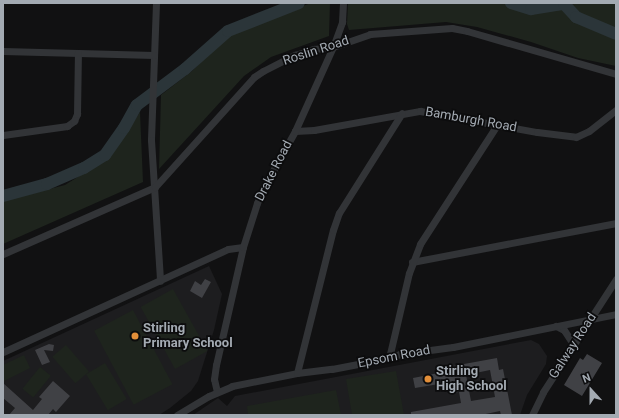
<!DOCTYPE html>
<html>
<head>
<meta charset="utf-8">
<style>
	body { margin:0 }
	#map { position:relative; width:619px; height:418px; overflow:hidden; background:#111112; font-family:Roboto,sans-serif }
	div>[style] { position:absolute }
	.built>* { inset:0; background:#1d1d1f }
	.green>* { inset:0; background:#1e241d; transform-origin:0 0 }
	.river>* { height:12px; margin:-6px; padding:0 6px; transform-origin:6px; border-radius:6px; background:#2b3539 }
	.building>* { inset:0; background:#404145 }
	.minor>* { height:7px; margin:-3.5px; padding:0 3.5px; transform-origin:3.5px; border-radius:3.5px; background:#323437 }
	.dots>* { width:11px; height:11px; translate:-50% -50%; box-sizing:border-box; border:2px solid #0c0c0d; border-radius:50% }
	span { translate:-50% -50%; white-space:nowrap; text-align:center; line-height:1.15; -webkit-text-stroke:3.5px #0c0c0d; paint-order:stroke }
	.street-label { font-size:13px; color:#a3aab2 }
	.poi-label { font-size:13px; color:#a3aab2; font-weight:700 }
	.left { translate:0 -50%; text-align:left }
	.frame { position:absolute; inset:0; border:4px solid #a3aab2; pointer-events:none }
	.north { position:absolute; left:571px; top:370px; width:40px; height:40px; -webkit-text-stroke:3px #0c0c0d; paint-order:stroke; rotate:339deg; font-size:11px; font-weight:700; line-height:16px; text-align:center; color:#a3aab2 }
	.north::after { content:''; display:block; margin:auto; width:14px; height:18px; background:#a3aab2; clip-path:polygon(50% 0,100% 100%,50% 72%,0 100%) }
</style>
</head>
<body>
<div id="map">
	<div class="built">
		<div style="clip-path:polygon(209px 266px,222px 294px,214px 330px,198px 381px,191px 391px,170px 408px,159px 415px,3px 415px,3px 361px)"></div>
		<div style="clip-path:polygon(531px 340px,539px 344px,547px 356px,546px 364px,527px 395px,520px 415px,193px 415px,218px 398px,227px 406px,235px 396px)"></div>
	</div>
	<div class="green">
		<div style="clip-path:polygon(311px 3px,330px 3px,329px 36px,271px 57px,244px 76px,159px 169px,161px 95px,192px 71px,233px 31px)"></div>
		<div style="clip-path:polygon(348px 3px,616px 3px,616px 66px,578px 58px,531px 42px,477px 27px,446px 22px,349px 30px,347px 24px)"></div>
		<div style="clip-path:polygon(140px 112px,143px 182px,3px 244px,3px 201px,65px 185px,111px 156px)"></div>
		<div style="left:173px;top:289px;width:71px;height:37px;rotate:61deg"></div>
		<div style="left:133px;top:310px;width:84px;height:44px;rotate:62deg"></div>
		<div style="left:66px;top:345px;width:35px;height:18px;rotate:49deg"></div>
		<div style="clip-path:polygon(24px 355px,30px 368px,4px 381px,3px 365px)"></div>
		<div style="left:105px;top:363px;width:42px;height:22px;rotate:59deg"></div>
		<div style="left:40px;top:367px;width:14px;height:28px;rotate:39deg"></div>
		<div style="clip-path:polygon(396px 371px,404px 415px,352px 415px,346px 379px)"></div>
		<div style="clip-path:polygon(336px 390px,341px 415px,248px 415px,247px 406px)"></div>
	</div>
	<div class="river">
		<div style="left:511px;top:3px;width:21px;rotate:17deg"></div>
		<div style="left:531px;top:9px;width:33px;rotate:-9deg"></div>
		<div style="left:564px;top:4px;width:18px;rotate:47deg"></div>
		<div style="left:576px;top:17px;width:43px;rotate:23deg"></div>
		<div style="left:3px;top:196px;width:46px;rotate:-15.3deg"></div>
		<div style="left:47px;top:184px;width:40px;rotate:-23.4deg"></div>
		<div style="left:84px;top:168px;width:25px;rotate:-32deg"></div>
		<div style="left:105px;top:155px;width:33px;rotate:-55deg"></div>
		<div style="left:124px;top:128px;width:26px;rotate:-61deg"></div>
		<div style="left:137px;top:105px;width:60px;rotate:-36.9deg"></div>
		<div style="left:185px;top:69px;width:57px;rotate:-41.5deg"></div>
		<div style="left:228px;top:31px;width:76px;rotate:-21.5deg"></div>
	</div>
	<div class="building">
		<div style="clip-path:polygon(205px 279px,211px 282px,202px 298px,190px 291px,195px 281px,201px 285px)"></div>
		<div style="clip-path:polygon(49px 344px,54px 345px,53px 351px,44px 350px,50px 362px,42px 365px,35px 350px)"></div>
		<div style="clip-path:polygon(587px 354px,602px 363px,582px 396px,564px 385px,580px 358px,583px 360px)"></div>
		<div style="clip-path:polygon(evenodd,497px 358px,499px 370px,503px 369px,512px 415px,501px 415px,500px 411px,481px 415px,411px 415px,411px 412px,461px 403px,459px 392px,453px 393px,451px 382px,415px 388px,413px 378px,454px 370px,453px 366px,497px 358px,490px 370px,495px 397px,471px 401px,466px 375px,490px 370px)"></div>
		<div style="clip-path:polygon(53px 381px,70px 396px,56px 412px,53px 409px,48px 415px,9px 415px,15px 408px,3px 398px,3px 383px,33px 410px,42px 399px,39px 397px)"></div>
	</div>
	<div class="minor">
		<div style="left:156px;top:3px;width:137px;rotate:92.1deg"></div>
		<div style="left:151px;top:140px;width:141px;rotate:86.3deg"></div>
		<div style="left:3px;top:51px;width:151px;rotate:1.5deg"></div>
		<div style="left:295px;top:131px;width:19px;rotate:-3deg"></div>
		<div style="left:314px;top:130px;width:108px;rotate:-10.2deg"></div>
		<div style="left:420px;top:111px;width:119px;rotate:10.2deg"></div>
		<div style="left:537px;top:132px;width:39px;rotate:7deg"></div>
		<div style="left:576px;top:137px;width:14px;rotate:-25deg"></div>
		<div style="left:589px;top:131px;width:34px;rotate:-38deg"></div>
		<div style="left:3px;top:135px;width:65px;rotate:-8deg"></div>
		<div style="left:67px;top:126px;width:9px;rotate:-36deg"></div>
		<div style="left:74px;top:121px;width:8px;rotate:-67deg"></div>
		<div style="left:77px;top:114px;width:61px;rotate:-89.1deg"></div>
		<div style="left:3px;top:254px;width:166px;rotate:-23.8deg"></div>
		<div style="left:155px;top:187px;width:148px;rotate:-48deg"></div>
		<div style="left:254px;top:77px;width:11px;rotate:-34deg"></div>
		<div style="left:263px;top:71px;width:36px;rotate:-27deg"></div>
		<div style="left:295px;top:55px;width:20px;rotate:-18deg"></div>
		<div style="left:314px;top:49px;width:19px;rotate:-6deg"></div>
		<div style="left:333px;top:47px;width:39px;rotate:-19deg"></div>
		<div style="left:370px;top:34px;width:82px;rotate:-4.2deg"></div>
		<div style="left:452px;top:28px;width:15px;rotate:11deg"></div>
		<div style="left:467px;top:31px;width:155px;rotate:16.1deg"></div>
		<div style="left:412px;top:262px;width:208px;rotate:-10.8deg"></div>
		<div style="left:556px;top:326px;width:9px;rotate:27deg"></div>
		<div style="left:564px;top:330px;width:17px;rotate:57deg"></div>
		<div style="left:3px;top:352px;width:247px;rotate:-24.6deg"></div>
		<div style="left:228px;top:249px;width:15px;rotate:-8deg"></div>
		<div style="left:389px;top:358px;width:87px;rotate:-76.8deg"></div>
		<div style="left:409px;top:273px;width:31px;rotate:-69deg"></div>
		<div style="left:420px;top:244px;width:142px;rotate:-57.1deg"></div>
		<div style="left:297px;top:373px;width:147px;rotate:-75.9deg"></div>
		<div style="left:333px;top:230px;width:18px;rotate:-71deg"></div>
		<div style="left:339px;top:213px;width:118px;rotate:-57.8deg"></div>
		<div style="left:217px;top:392px;width:13px;rotate:-103deg"></div>
		<div style="left:214px;top:379px;width:14px;rotate:-82deg"></div>
		<div style="left:216px;top:365px;width:121px;rotate:-77.1deg"></div>
		<div style="left:243px;top:247px;width:46px;rotate:-72.3deg"></div>
		<div style="left:257px;top:203px;width:20px;rotate:-66deg"></div>
		<div style="left:265px;top:185px;width:62px;rotate:-60.9deg"></div>
		<div style="left:295px;top:131px;width:92px;rotate:-65.7deg"></div>
		<div style="left:333px;top:47px;width:27px;rotate:-70deg"></div>
		<div style="left:342px;top:22px;width:19px;rotate:-87deg"></div>
		<div style="left:177px;top:415px;width:37px;rotate:-31deg"></div>
		<div style="left:209px;top:396px;width:25px;rotate:-23deg"></div>
		<div style="left:232px;top:386px;width:66px;rotate:-11.3deg"></div>
		<div style="left:297px;top:373px;width:35px;rotate:-7deg"></div>
		<div style="left:332px;top:369px;width:58px;rotate:-10.9deg"></div>
		<div style="left:389px;top:358px;width:12px;rotate:-20deg"></div>
		<div style="left:400px;top:354px;width:53px;rotate:-7.5deg"></div>
		<div style="left:453px;top:347px;width:166px;rotate:-11.4deg"></div>
		<div style="left:532px;top:415px;width:25px;rotate:-64deg"></div>
		<div style="left:543px;top:392px;width:135px;rotate:-57.1deg"></div>
	</div>
	<div class="dots">
		<div style="left:135px;top:336px;background:#e28e39"></div>
		<div style="left:428px;top:379px;background:#e28e39"></div>
	</div>
	<div class="street-label">
		<span style="left:316px;top:51px;rotate:-18deg">Roslin Road</span>
		<span style="left:471px;top:120px;rotate:10deg">Bamburgh Road</span>
		<span style="left:274px;top:171px;rotate:-63deg">Drake Road</span>
		<span style="left:573px;top:346px;rotate:-57deg">Galway Road</span>
		<span style="left:394px;top:357px;rotate:-11deg">Epsom Road</span>
	</div>
	<div class="poi-label">
		<span class="left" style="left:143px;top:336px">Stirling<br>Primary School</span>
		<span class="left" style="left:436px;top:379px">Stirling<br>High School</span>
	</div>
	<div class="frame"></div>
	<div class="north">N</div>
</div>
</body>
</html>
